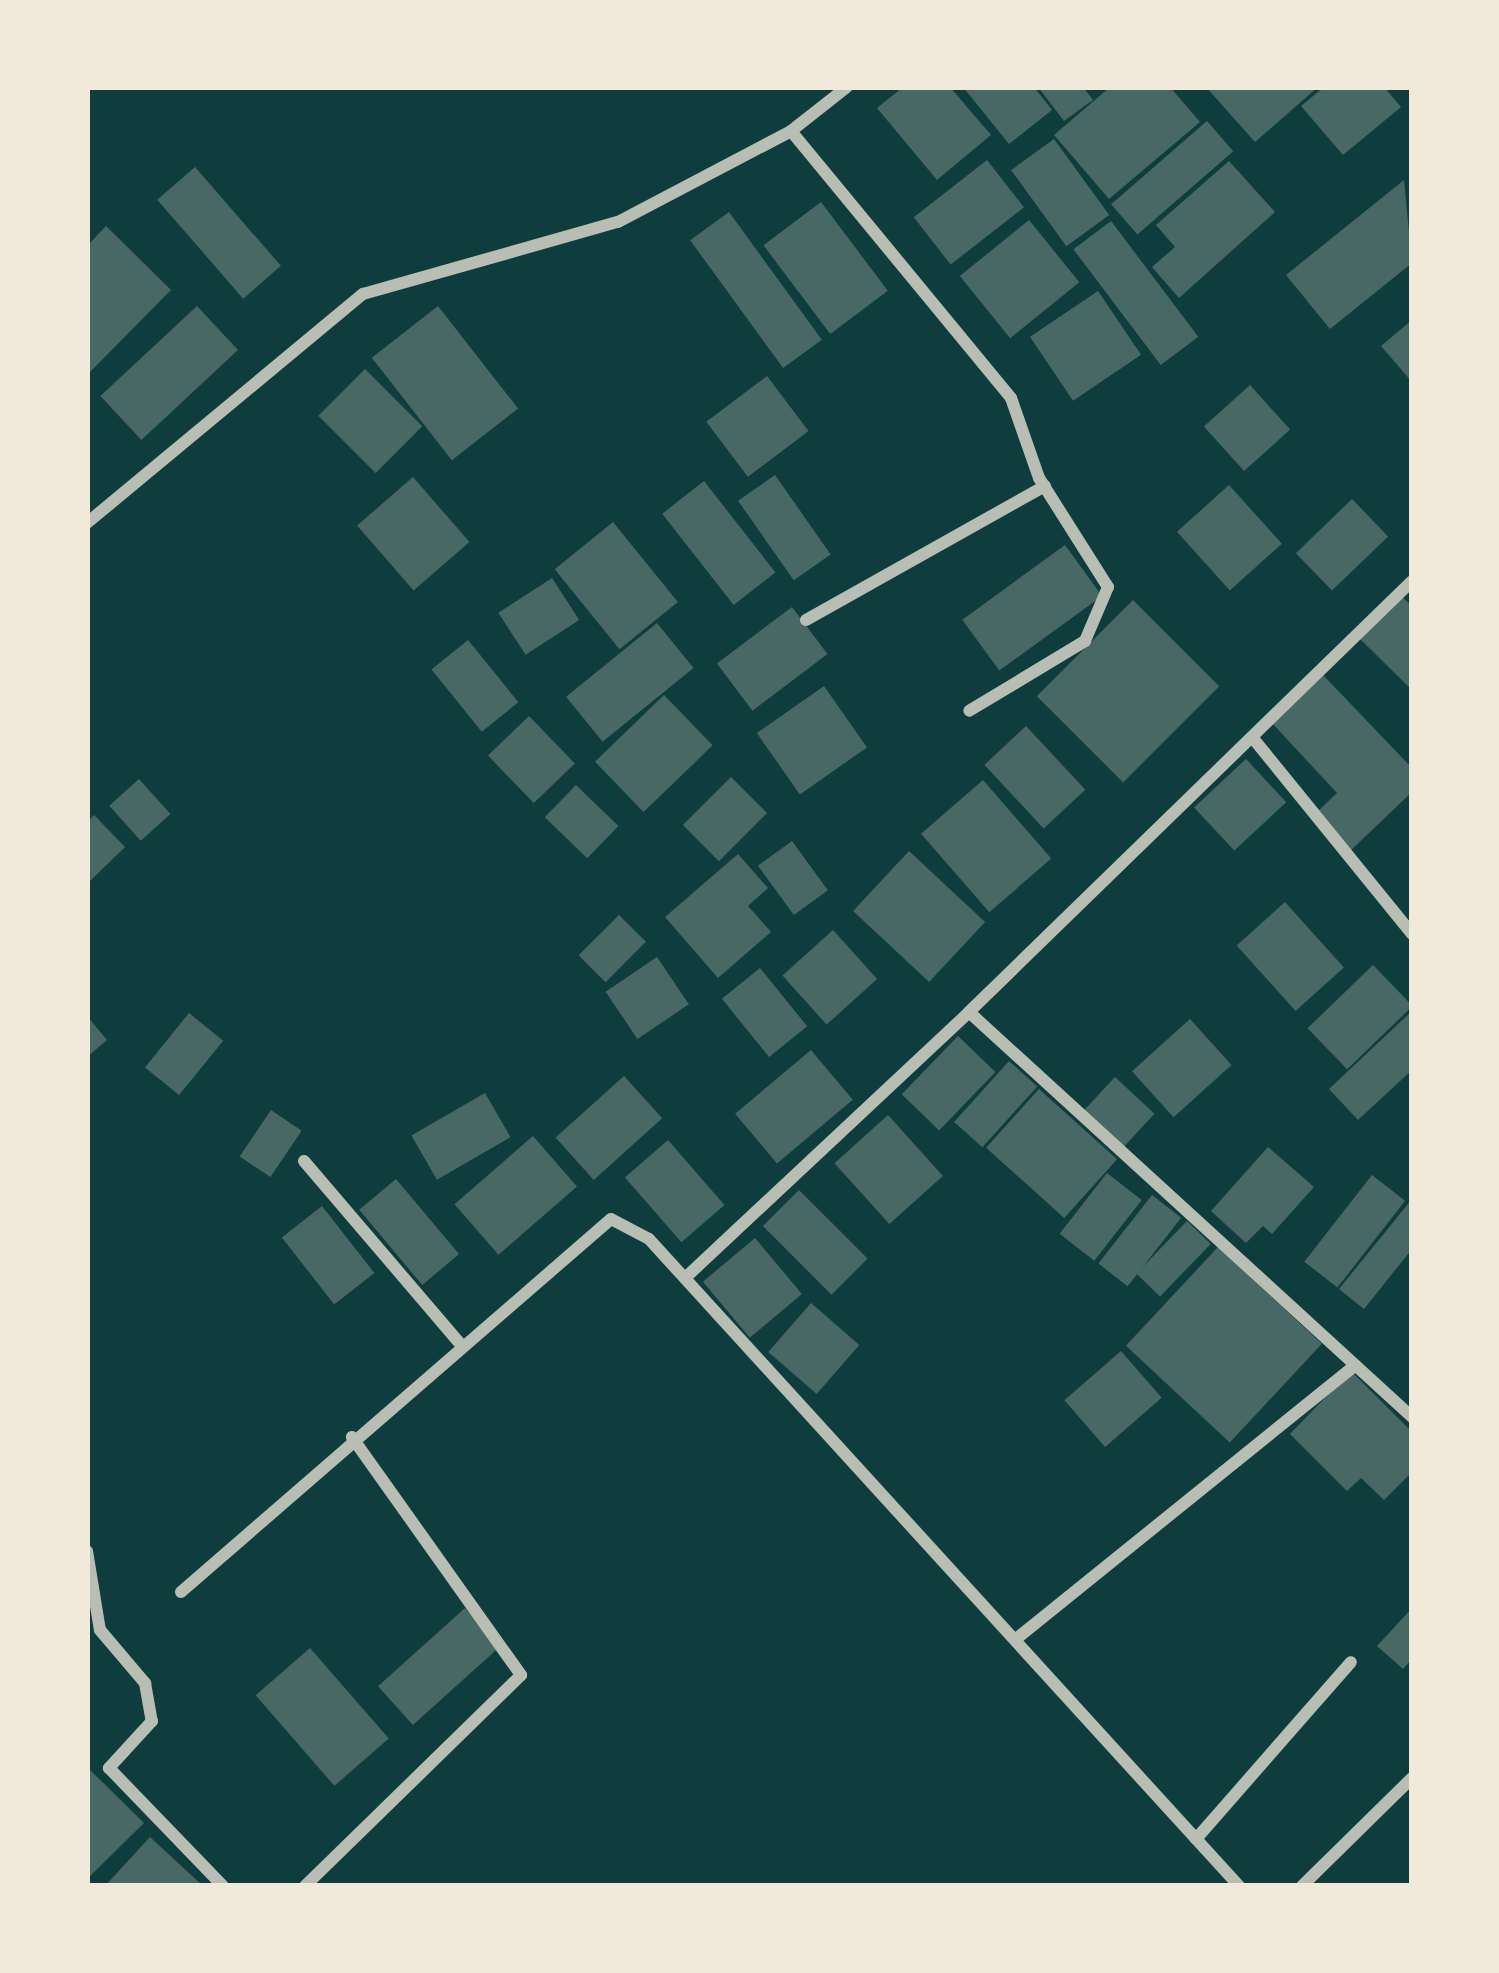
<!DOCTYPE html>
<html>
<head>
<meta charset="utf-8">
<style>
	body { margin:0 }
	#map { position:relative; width:1499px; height:1973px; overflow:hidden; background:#0f3d3e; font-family:Mulish,sans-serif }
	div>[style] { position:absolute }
	.building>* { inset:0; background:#486865; transform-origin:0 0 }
	.minor>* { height:12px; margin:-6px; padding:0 6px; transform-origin:6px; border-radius:6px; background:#b8beb3 }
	span { translate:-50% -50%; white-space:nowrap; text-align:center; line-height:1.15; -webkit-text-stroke:9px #f1e9da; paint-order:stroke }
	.frame { position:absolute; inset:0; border:90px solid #f1e9da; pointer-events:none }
</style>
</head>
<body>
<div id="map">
	<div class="building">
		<div style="clip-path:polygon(903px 87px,950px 87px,991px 135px,937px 180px,877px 108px)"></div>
		<div style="clip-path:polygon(963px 87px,1034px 87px,1052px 110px,1009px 144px)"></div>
		<div style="clip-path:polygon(1038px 87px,1083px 87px,1093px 100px,1064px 121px)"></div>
		<div style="clip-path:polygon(1110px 87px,1170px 87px,1200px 122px,1109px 199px,1054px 135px)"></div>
		<div style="clip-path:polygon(1206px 87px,1318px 87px,1255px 142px)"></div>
		<div style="clip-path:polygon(1324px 87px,1384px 87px,1401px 107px,1343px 155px,1301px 106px)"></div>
		<div style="left:1207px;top:121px;width:40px;height:127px;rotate:49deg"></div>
		<div style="left:1054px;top:139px;width:94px;height:53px;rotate:54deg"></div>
		<div style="left:987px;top:160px;width:60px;height:93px;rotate:52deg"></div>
		<div style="clip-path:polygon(1229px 161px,1275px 212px,1179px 298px,1152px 267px,1175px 247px,1156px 225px)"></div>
		<div style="left:195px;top:167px;width:131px;height:50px;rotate:49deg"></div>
		<div style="clip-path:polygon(1404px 180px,1412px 263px,1330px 329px,1286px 275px)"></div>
		<div style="left:821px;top:202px;width:111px;height:72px;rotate:53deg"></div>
		<div style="left:729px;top:212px;width:158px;height:48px;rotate:54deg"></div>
		<div style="left:1029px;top:220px;width:80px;height:89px;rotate:51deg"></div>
		<div style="left:1111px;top:221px;width:145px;height:47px;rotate:53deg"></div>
		<div style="clip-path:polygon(106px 226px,171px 290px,87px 375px,87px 246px)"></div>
		<div style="left:1098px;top:291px;width:77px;height:82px;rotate:56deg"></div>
		<div style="left:197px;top:306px;width:60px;height:132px;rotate:47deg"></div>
		<div style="left:438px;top:306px;width:130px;height:84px;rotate:52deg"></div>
		<div style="clip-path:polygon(1412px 320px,1412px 382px,1381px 346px)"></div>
		<div style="left:365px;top:369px;width:81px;height:66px;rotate:45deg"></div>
		<div style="left:767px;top:376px;width:69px;height:76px;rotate:53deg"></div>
		<div style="left:1250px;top:385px;width:60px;height:62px;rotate:48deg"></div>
		<div style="left:775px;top:475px;width:97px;height:45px;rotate:55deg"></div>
		<div style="left:413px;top:477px;width:86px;height:74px;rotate:49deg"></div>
		<div style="left:704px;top:481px;width:116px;height:53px;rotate:52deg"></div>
		<div style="left:1229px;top:485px;width:79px;height:70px;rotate:48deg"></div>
		<div style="left:1352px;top:499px;width:52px;height:78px;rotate:46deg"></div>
		<div style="left:613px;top:522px;width:103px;height:75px;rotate:51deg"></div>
		<div style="left:1065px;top:545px;width:63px;height:127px;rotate:54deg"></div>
		<div style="left:552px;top:578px;width:50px;height:64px;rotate:57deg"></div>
		<div style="clip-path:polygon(1400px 595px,1412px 606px,1412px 690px,1359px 638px)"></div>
		<div style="left:1133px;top:600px;width:122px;height:136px;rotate:45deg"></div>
		<div style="left:792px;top:607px;width:59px;height:94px;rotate:53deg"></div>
		<div style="left:657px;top:623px;width:58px;height:117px;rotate:51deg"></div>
		<div style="left:468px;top:640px;width:80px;height:47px;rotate:51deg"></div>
		<div style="clip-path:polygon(1323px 675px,1412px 768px,1412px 792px,1349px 852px,1314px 815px,1337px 793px,1272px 723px)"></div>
		<div style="left:824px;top:686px;width:75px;height:82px;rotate:55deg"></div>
		<div style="left:664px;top:695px;width:70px;height:96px;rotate:46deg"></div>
		<div style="left:529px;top:716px;width:66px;height:57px;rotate:46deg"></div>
		<div style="left:1026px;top:726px;width:87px;height:57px;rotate:47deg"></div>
		<div style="left:1246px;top:759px;width:59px;height:71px;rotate:47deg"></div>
		<div style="left:731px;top:777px;width:51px;height:68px;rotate:45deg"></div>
		<div style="left:139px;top:779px;width:47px;height:40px;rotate:48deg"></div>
		<div style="left:983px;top:780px;width:104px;height:82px;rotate:49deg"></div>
		<div style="left:576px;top:785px;width:59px;height:45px;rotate:44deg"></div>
		<div style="clip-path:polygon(94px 815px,125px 847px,87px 884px,87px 822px)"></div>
		<div style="left:792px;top:841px;width:61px;height:42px;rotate:54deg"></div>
		<div style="left:909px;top:851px;width:104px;height:82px;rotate:43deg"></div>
		<div style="clip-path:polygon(738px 854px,768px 888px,748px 906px,771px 932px,718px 978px,665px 917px)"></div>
		<div style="left:1285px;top:902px;width:88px;height:65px;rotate:48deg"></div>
		<div style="left:619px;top:915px;width:38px;height:57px;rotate:45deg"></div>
		<div style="left:833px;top:930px;width:66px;height:68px;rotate:48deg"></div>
		<div style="left:657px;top:957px;width:57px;height:62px;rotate:56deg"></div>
		<div style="left:1373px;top:965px;width:57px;height:91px;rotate:46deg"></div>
		<div style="left:760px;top:968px;width:75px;height:49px;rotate:51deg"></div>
		<div style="clip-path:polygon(1412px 1011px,1412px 1070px,1358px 1120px,1329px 1089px)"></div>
		<div style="left:189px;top:1013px;width:44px;height:70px;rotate:39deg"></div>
		<div style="clip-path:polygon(87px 1016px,107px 1040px,87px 1057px)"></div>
		<div style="left:1190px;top:1019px;width:62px;height:78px;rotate:48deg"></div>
		<div style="left:958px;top:1036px;width:52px;height:81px;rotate:44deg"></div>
		<div style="left:811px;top:1050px;width:65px;height:99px;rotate:50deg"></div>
		<div style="left:1009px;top:1061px;width:38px;height:82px;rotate:42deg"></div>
		<div style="left:624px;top:1076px;width:57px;height:92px;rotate:48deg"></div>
		<div style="left:1115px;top:1077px;width:54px;height:46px;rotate:43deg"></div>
		<div style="left:1039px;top:1089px;width:105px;height:79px;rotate:42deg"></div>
		<div style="left:485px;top:1093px;width:51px;height:85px;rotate:60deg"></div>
		<div style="left:271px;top:1110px;width:37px;height:56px;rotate:34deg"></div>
		<div style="left:888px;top:1115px;width:82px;height:72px;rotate:48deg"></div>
		<div style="left:533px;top:1136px;width:67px;height:104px;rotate:49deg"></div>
		<div style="left:668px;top:1140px;width:86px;height:57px;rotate:49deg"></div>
		<div style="clip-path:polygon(1268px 1147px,1314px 1187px,1272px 1234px,1263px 1226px,1246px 1243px,1211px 1211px)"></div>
		<div style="left:1107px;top:1173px;width:44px;height:77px;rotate:38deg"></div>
		<div style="left:1372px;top:1175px;width:42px;height:110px;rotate:38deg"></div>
		<div style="left:396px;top:1179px;width:98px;height:48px;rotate:50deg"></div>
		<div style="left:799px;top:1190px;width:97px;height:51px;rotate:45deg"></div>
		<div style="left:1152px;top:1195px;width:37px;height:87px;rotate:38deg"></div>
		<div style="clip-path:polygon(1412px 1199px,1412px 1249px,1364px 1309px,1339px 1289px)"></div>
		<div style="left:322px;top:1206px;width:85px;height:51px;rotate:52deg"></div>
		<div style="left:1187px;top:1221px;width:33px;height:73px;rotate:44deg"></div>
		<div style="left:755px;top:1238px;width:73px;height:68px;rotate:50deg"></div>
		<div style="left:1218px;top:1247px;width:142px;height:135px;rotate:43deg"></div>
		<div style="left:811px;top:1303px;width:64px;height:65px;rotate:41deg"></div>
		<div style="left:1121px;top:1351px;width:62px;height:75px;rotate:49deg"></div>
		<div style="clip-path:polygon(1351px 1371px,1412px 1432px,1412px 1472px,1384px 1500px,1361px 1478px,1347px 1491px,1290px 1434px)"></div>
		<div style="left:465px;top:1608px;width:52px;height:117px;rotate:48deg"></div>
		<div style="clip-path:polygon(1412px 1608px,1412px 1659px,1403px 1669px,1377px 1646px)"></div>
		<div style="left:310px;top:1648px;width:120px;height:72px;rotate:49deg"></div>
		<div style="clip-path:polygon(87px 1767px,144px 1823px,87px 1879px)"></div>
		<div style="clip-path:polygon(150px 1837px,203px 1886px,105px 1886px)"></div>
	</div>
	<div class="minor">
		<div style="left:791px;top:131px;width:346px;rotate:50.5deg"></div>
		<div style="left:1011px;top:398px;width:85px;rotate:70.7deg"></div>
		<div style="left:1039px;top:478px;width:129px;rotate:57.7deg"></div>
		<div style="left:1108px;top:587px;width:59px;rotate:113.1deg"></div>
		<div style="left:1085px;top:641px;width:135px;rotate:148.9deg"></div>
		<div style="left:87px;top:523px;width:359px;rotate:-39.7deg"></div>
		<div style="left:363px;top:294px;width:265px;rotate:-15.8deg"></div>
		<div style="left:618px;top:222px;width:195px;rotate:-27.7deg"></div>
		<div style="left:791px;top:131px;width:71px;rotate:-38.2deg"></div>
		<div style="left:1412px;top:581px;width:618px;rotate:135.79deg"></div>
		<div style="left:969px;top:1012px;width:600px;rotate:42.43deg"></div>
		<div style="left:806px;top:620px;width:274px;rotate:-29.3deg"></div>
		<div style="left:1252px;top:737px;width:254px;rotate:50.9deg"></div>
		<div style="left:304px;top:1161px;width:242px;rotate:49.5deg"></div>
		<div style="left:685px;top:1278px;width:389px;rotate:-43.1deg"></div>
		<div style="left:87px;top:1551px;width:80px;rotate:80.7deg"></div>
		<div style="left:100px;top:1630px;width:70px;rotate:49.7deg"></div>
		<div style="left:145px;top:1683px;width:39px;rotate:80deg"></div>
		<div style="left:152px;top:1721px;width:64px;rotate:132.5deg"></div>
		<div style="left:109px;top:1768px;width:164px;rotate:46deg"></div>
		<div style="left:181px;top:1592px;width:569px;rotate:-40.94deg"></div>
		<div style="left:611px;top:1219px;width:43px;rotate:27.8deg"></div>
		<div style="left:649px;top:1239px;width:876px;rotate:47.64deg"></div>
		<div style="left:1016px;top:1639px;width:436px;rotate:-38.9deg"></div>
		<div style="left:1196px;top:1839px;width:235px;rotate:-48.8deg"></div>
		<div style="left:305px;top:1886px;width:302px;rotate:-44.3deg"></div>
		<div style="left:521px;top:1675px;width:292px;rotate:-125.4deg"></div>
		<div style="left:1302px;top:1886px;width:154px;rotate:-44.5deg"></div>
	</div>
	<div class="frame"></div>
</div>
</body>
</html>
